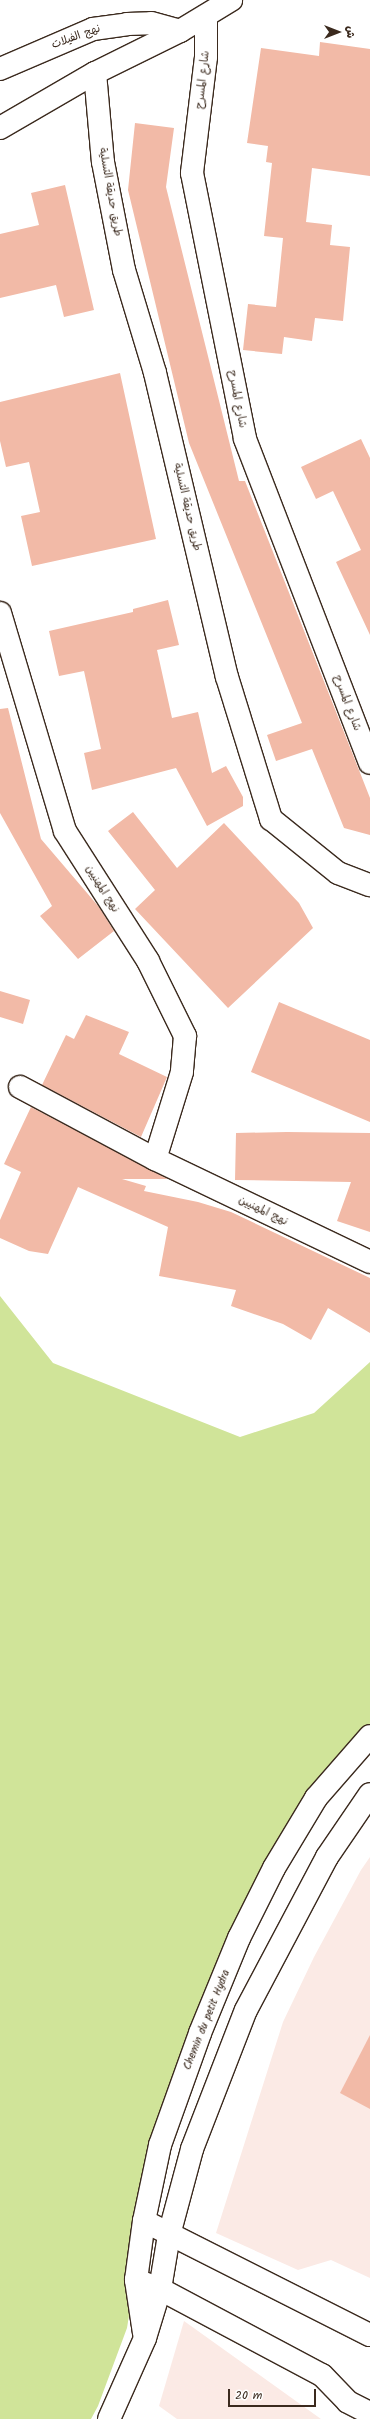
<!DOCTYPE html>
<html>
<head>
<meta charset="utf-8">
<style>
	body { margin:0 }
	#map { position:relative; width:370px; height:2419px; overflow:hidden; background:#fff; font-family:Kalam,"Playpen Sans Arabic",sans-serif }
	div>[style] { position:absolute }
	.built>* { inset:0; background:#fbeae5 }
	.green>* { inset:0; background:#d0e499 }
	.building>* { inset:0; background:#f2baa7 }
	.roads { filter:drop-shadow(1px 0 #3b2a1e) drop-shadow(-1px 0 #3b2a1e) drop-shadow(0 1px #3b2a1e) drop-shadow(0 -1px #3b2a1e) }
	.minor>* { height:22px; margin:-11px; padding:0 11px; transform-origin:11px; border-radius:11px; background:#fff }
	.major>* { height:22px; margin:-11px; padding:0 11px; transform-origin:11px; border-radius:11px; background:#fff }
	span { translate:-50% -50%; white-space:nowrap; text-align:center; line-height:1.15; -webkit-text-stroke:3px #fff; paint-order:stroke }
	.street-label { font-size:11px; color:#3b2a1e }
	.north { position:absolute; left:318px; top:12px; width:40px; height:40px; -webkit-text-stroke:3px #fff; paint-order:stroke; rotate:90deg; font-size:11px; font-weight:700; line-height:16px; text-align:center; color:#3b2a1e }
	.north::after { content:''; display:block; margin:auto; width:14px; height:18px; background:#3b2a1e; clip-path:polygon(50% 0,100% 100%,50% 72%,0 100%) }
	.scale { position:absolute; left:228px; top:2389px; width:88px; height:18px; box-sizing:border-box; border:2px solid #3b2a1e; border-top:0; padding-left:5px; font-size:12px; line-height:14px; white-space:nowrap; color:#3b2a1e; -webkit-text-stroke:3px #fff; paint-order:stroke }
</style>
</head>
<body>
<div id="map">
	<div class="built">
		<div style="clip-path:polygon(370px 1857px,370px 2278px,331px 2260px,298px 2270px,216px 2233px,283px 2022px,314px 1957px,361px 1870px)"></div>
		<div style="clip-path:polygon(184px 2321px,321px 2419px,177px 2419px,159px 2406px)"></div>
	</div>
	<div class="green">
		<div style="clip-path:polygon(0 1296px,53px 1363px,240px 1437px,314px 1413px,370px 1362px,370px 1731px,316px 1798px,224px 1972px,143px 2228px,127px 2328px,98px 2406px,91px 2419px,0 2419px)"></div>
	</div>
	<div class="building">
		<div style="clip-path:polygon(320px 42px,370px 49px,370px 176px,312px 168px,306px 222px,332px 225px,330px 245px,350px 247px,343px 321px,315px 318px,312px 341px,284px 337px,282px 354px,243px 350px,248px 304px,276px 307px,283px 238px,264px 236px,272px 163px,266px 162px,268px 146px,247px 143px,261px 48px,319px 56px)"></div>
		<div style="clip-path:polygon(135px 123px,174px 128px,166px 187px,239px 481px,245px 481px,370px 798px,370px 835px,344px 828px,312px 749px,276px 761px,267px 735px,302px 723px,189px 443px,128px 190px)"></div>
		<div style="clip-path:polygon(65px 185px,94px 310px,64px 317px,56px 285px,0 298px,0 234px,39px 225px,31px 193px)"></div>
		<div style="clip-path:polygon(120px 373px,156px 539px,32px 566px,21px 516px,40px 512px,29px 462px,6px 467px,0 441px,0 402px)"></div>
		<div style="clip-path:polygon(361px 439px,370px 458px,370px 635px,336px 562px,361px 550px,333px 491px,316px 499px,301px 467px)"></div>
		<div style="clip-path:polygon(168px 600px,179px 645px,157px 650px,172px 718px,198px 712px,212px 773px,226px 766px,243px 797px,243px 806px,207px 826px,176px 768px,92px 790px,84px 753px,101px 749px,84px 671px,59px 676px,49px 631px,133px 612px,133px 609px)"></div>
		<div style="clip-path:polygon(8px 708px,41px 839px,99px 907px,114px 931px,78px 959px,40px 916px,52px 906px,0 813px,0 709px)"></div>
		<div style="clip-path:polygon(133px 812px,177px 868px,224px 823px,299px 903px,313px 928px,228px 1008px,135px 909px,155px 890px,108px 831px)"></div>
		<div style="clip-path:polygon(0 991px,30px 1000px,23px 1024px,0 1017px)"></div>
		<div style="clip-path:polygon(279px 1002px,370px 1040px,370px 1122px,251px 1072px)"></div>
		<div style="clip-path:polygon(86px 1015px,129px 1032px,119px 1054px,167px 1077px,141px 1137px,42px 1085px,66px 1035px,74px 1039px)"></div>
		<div style="clip-path:polygon(31px 1107px,168px 1179px,122px 1179px,146px 1186px,144px 1191px,198px 1202px,231px 1212px,370px 1278px,370px 1333px,328px 1308px,311px 1340px,283px 1324px,231px 1306px,236px 1290px,159px 1276px,168px 1227px,78px 1187px,48px 1254px,29px 1251px,0 1238px,0 1220px,21px 1172px,4px 1164px)"></div>
		<div style="clip-path:polygon(287px 1132px,370px 1133px,370px 1232px,337px 1221px,351px 1182px,235px 1180px,236px 1133px)"></div>
		<div style="clip-path:polygon(370px 2035px,370px 2109px,340px 2093px)"></div>
	</div>
	<div class="roads">
		<div class="minor">
			<div style="left:206px;top:16px;width:41px;rotate:90deg"></div>
			<div style="left:206px;top:57px;width:117px;rotate:96.9deg"></div>
			<div style="left:192px;top:173px;width:271px;rotate:78.7deg"></div>
			<div style="left:245px;top:439px;width:347px;rotate:68.9deg"></div>
			<div style="left:0;top:69px;width:101px;rotate:-23.3deg"></div>
			<div style="left:93px;top:29px;width:34px;rotate:-8deg"></div>
			<div style="left:127px;top:24px;width:24px;rotate:-2deg"></div>
			<div style="left:151px;top:23px;width:30px;rotate:15deg"></div>
			<div style="left:95px;top:73px;width:89px;rotate:84.9deg"></div>
			<div style="left:103px;top:162px;width:110px;rotate:79deg"></div>
			<div style="left:124px;top:270px;width:108px;rotate:73.2deg"></div>
			<div style="left:155px;top:373px;width:312px;rotate:76.7deg"></div>
			<div style="left:227px;top:677px;width:149px;rotate:72.8deg"></div>
			<div style="left:271px;top:819px;width:86px;rotate:38.9deg"></div>
			<div style="left:338px;top:873px;width:34px;rotate:21deg"></div>
			<div style="left:0;top:128px;width:110px;rotate:-30.1deg"></div>
			<div style="left:95px;top:73px;width:95px;rotate:-26.3deg"></div>
			<div style="left:180px;top:31px;width:60px;rotate:-31.3deg"></div>
			<div style="left:0;top:613px;width:227px;rotate:73.4deg"></div>
			<div style="left:65px;top:831px;width:154px;rotate:57.4deg"></div>
			<div style="left:148px;top:961px;width:84px;rotate:63.7deg"></div>
			<div style="left:185px;top:1036px;width:36px;rotate:95deg"></div>
			<div style="left:182px;top:1072px;width:91px;rotate:107.2deg"></div>
			<div style="left:20px;top:1087px;width:153px;rotate:28.1deg"></div>
			<div style="left:155px;top:1159px;width:238px;rotate:25.6deg"></div>
			<div style="left:144px;top:2221px;width:253px;rotate:26.8deg"></div>
			<div style="left:136px;top:2280px;width:26px;rotate:21deg"></div>
			<div style="left:160px;top:2289px;width:183px;rotate:28deg"></div>
			<div style="left:322px;top:2375px;width:37px;rotate:46deg"></div>
			<div style="left:348px;top:2402px;width:25px;rotate:27deg"></div>
		</div>
		<div class="major">
			<div style="left:144px;top:2333px;width:54px;rotate:-98.6deg"></div>
			<div style="left:136px;top:2280px;width:60px;rotate:-82.3deg"></div>
			<div style="left:144px;top:2221px;width:78px;rotate:-78.1deg"></div>
			<div style="left:160px;top:2145px;width:119px;rotate:-70.3deg"></div>
			<div style="left:200px;top:2033px;width:103px;rotate:-67.7deg"></div>
			<div style="left:239px;top:1938px;width:78px;rotate:-63.4deg"></div>
			<div style="left:274px;top:1868px;width:82px;rotate:-59deg"></div>
			<div style="left:316px;top:1798px;width:82px;rotate:-48.9deg"></div>
			<div style="left:109px;top:2419px;width:89px;rotate:-66deg"></div>
			<div style="left:145px;top:2338px;width:51px;rotate:-73deg"></div>
			<div style="left:160px;top:2289px;width:55px;rotate:-80.5deg"></div>
			<div style="left:169px;top:2235px;width:89px;rotate:-75deg"></div>
			<div style="left:192px;top:2149px;width:149px;rotate:-68.8deg"></div>
			<div style="left:246px;top:2010px;width:173px;rotate:-62.1deg"></div>
			<div style="left:327px;top:1857px;width:76px;rotate:-55.7deg"></div>
		</div>
	</div>
	<div class="street-label">
		<span style="left:76px;top:37px;rotate:-20deg">نهج الفيلات</span>
		<span style="left:203px;top:80px;rotate:-84deg">شارع المسرح</span>
		<span style="left:110px;top:192px;rotate:80deg">طريق حديقة التسلية</span>
		<span style="left:237px;top:399px;rotate:79deg">شارع المسرح</span>
		<span style="left:187px;top:507px;rotate:77deg">طريق حديقة التسلية</span>
		<span style="left:347px;top:703px;rotate:69deg">شارع المسرح</span>
		<span style="left:102px;top:889px;rotate:58deg">نهج المهنيين</span>
		<span style="left:263px;top:1211px;rotate:26deg">نهج المهنيين</span>
		<span style="left:207px;top:2020px;rotate:-68deg">Chemin du petit Hydra</span>
	</div>
	<div class="north">ش</div>
	<div class="scale">20 m</div>
</div>
</body>
</html>
